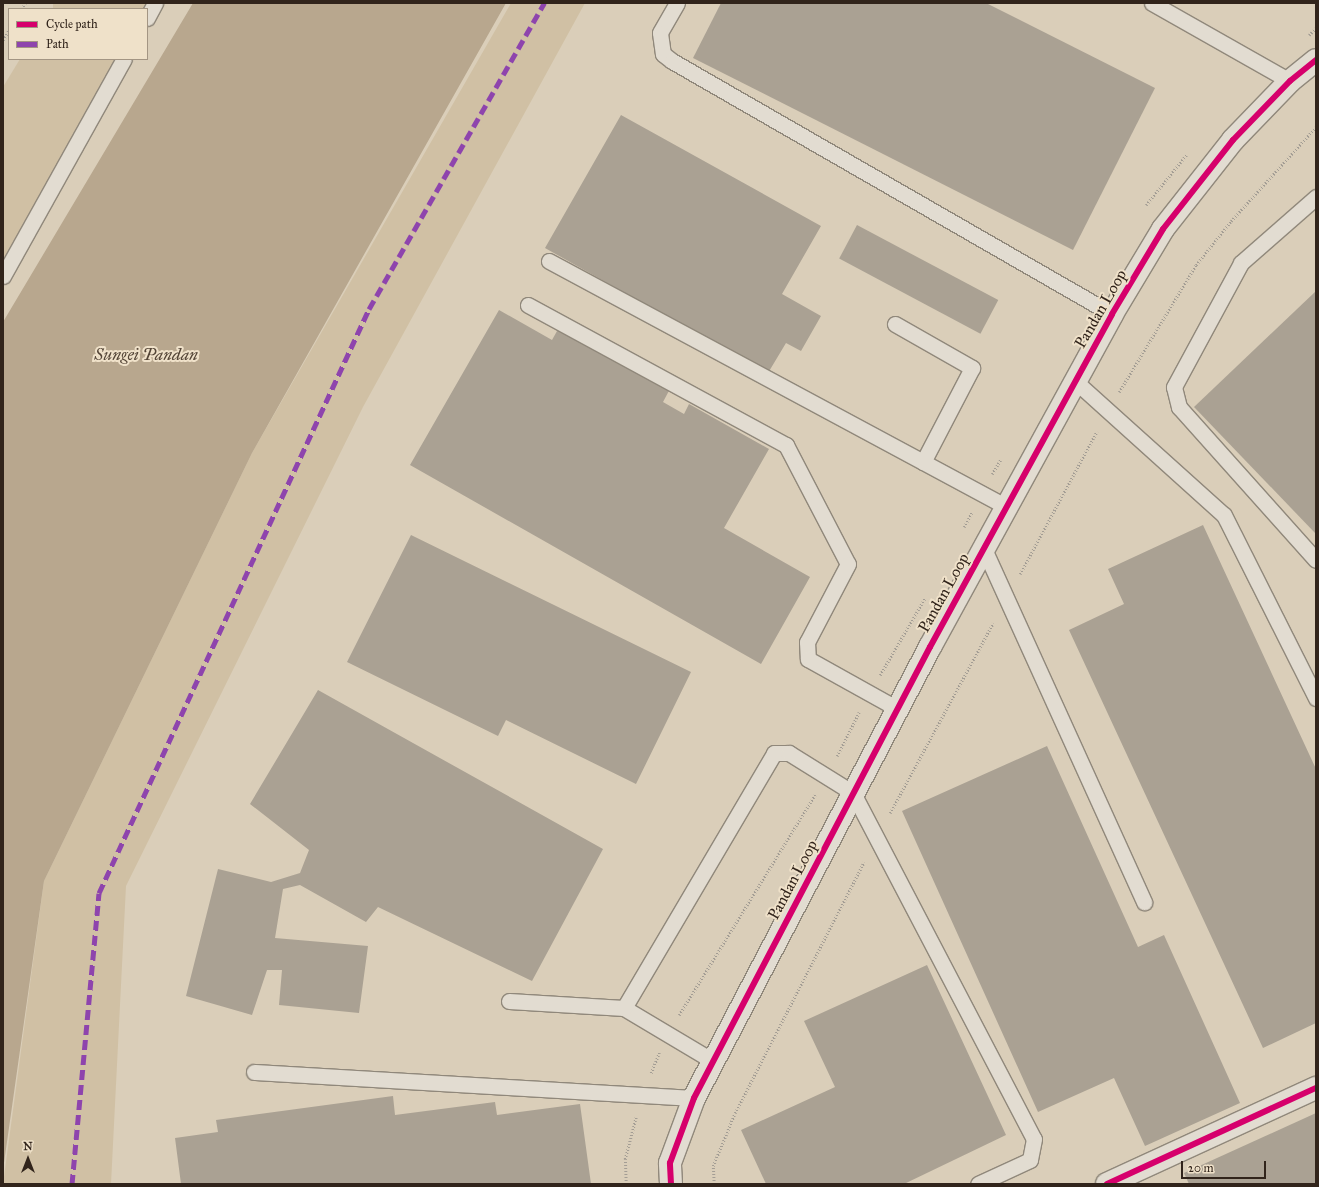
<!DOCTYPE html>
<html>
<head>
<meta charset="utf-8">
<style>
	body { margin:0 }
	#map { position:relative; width:1319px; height:1187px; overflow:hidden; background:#daceb9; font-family:"IM FELL Great Primer",serif }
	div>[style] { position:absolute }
	.green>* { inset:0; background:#d0c0a4; transform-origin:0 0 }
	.water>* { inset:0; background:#b8a78e }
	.building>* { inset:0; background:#aaa193; transform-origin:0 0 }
	.path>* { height:2.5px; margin-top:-1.25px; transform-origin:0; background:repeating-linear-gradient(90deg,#a39d94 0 1px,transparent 0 3px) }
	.roads { filter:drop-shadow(1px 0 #90887b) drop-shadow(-1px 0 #90887b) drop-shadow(0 1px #90887b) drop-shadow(0 -1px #90887b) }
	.lane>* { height:15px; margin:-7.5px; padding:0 7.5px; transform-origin:7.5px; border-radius:7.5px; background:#e2dcd1 }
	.street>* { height:22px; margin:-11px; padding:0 11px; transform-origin:11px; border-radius:11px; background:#e2dcd1 }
	.quiet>* { height:5px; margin-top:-2.5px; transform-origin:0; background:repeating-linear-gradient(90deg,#8e44ad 0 10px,transparent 0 15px) }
	.cycleway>* { height:6px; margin:-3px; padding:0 3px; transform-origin:3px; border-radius:3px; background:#d6006c }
	span { translate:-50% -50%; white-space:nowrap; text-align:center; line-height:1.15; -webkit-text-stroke:4px #efe1c9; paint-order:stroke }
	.street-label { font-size:16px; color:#31241b }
	.water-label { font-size:17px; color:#554638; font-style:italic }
	.frame { position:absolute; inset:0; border:4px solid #31241b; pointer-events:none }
	.legend { position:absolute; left:8px; top:8px; width:140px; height:52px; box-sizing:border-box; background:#efe1c9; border:1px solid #a39583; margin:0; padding:5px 7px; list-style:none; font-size:12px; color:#31241b }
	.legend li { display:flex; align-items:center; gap:8px; height:20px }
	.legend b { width:20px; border:1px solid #a39583 }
	.north { position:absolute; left:8px; top:1139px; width:40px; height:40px; -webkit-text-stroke:3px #efe1c9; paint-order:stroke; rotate:0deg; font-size:11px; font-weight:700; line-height:16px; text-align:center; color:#31241b }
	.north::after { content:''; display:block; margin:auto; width:14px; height:18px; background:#31241b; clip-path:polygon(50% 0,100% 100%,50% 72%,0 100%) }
	.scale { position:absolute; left:1181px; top:1161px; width:85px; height:18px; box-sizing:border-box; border:2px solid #31241b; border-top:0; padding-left:5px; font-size:12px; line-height:14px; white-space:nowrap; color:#31241b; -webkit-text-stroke:3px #efe1c9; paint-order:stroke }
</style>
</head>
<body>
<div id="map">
	<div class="green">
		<div style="left:53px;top:3px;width:102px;height:7px"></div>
		<div style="clip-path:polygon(511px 3px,585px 3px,363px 407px,126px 886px,111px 1184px,3px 1184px,44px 881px,252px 453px)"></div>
		<div style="clip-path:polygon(20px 59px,124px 59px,3px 276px,3px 87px)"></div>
	</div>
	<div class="water">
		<div style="clip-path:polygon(193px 3px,506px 3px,252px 453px,44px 881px,3px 1170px,3px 322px)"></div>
	</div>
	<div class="building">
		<div style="clip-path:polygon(721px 3px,986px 3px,1155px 88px,1073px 250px,693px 58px)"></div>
		<div style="clip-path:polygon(621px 115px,821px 226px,782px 294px,821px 316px,801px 351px,786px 343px,768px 373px,545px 248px)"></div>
		<div style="left:857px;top:225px;width:160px;height:38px;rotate:28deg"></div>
		<div style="clip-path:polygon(1316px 291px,1316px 534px,1194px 407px)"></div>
		<div style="clip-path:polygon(499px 310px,552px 340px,561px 324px,671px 387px,663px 402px,684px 414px,689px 404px,769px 449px,724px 528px,810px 577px,761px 664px,410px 465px)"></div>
		<div style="clip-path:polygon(1203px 525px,1316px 769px,1316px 1023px,1263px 1048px,1069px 630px,1124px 604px,1108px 569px)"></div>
		<div style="clip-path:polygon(411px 535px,691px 672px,636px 784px,506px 720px,498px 736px,347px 662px)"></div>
		<div style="clip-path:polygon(318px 690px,603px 849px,532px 981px,378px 907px,366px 922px,300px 885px,283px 889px,275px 938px,368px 946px,359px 1013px,279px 1005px,282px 970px,267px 970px,252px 1015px,186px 996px,218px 869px,271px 882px,300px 873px,309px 850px,250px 804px)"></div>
		<div style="clip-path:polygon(1047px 746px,1138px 947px,1164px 935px,1240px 1103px,1145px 1146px,1114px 1078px,1038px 1112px,902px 811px)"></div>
		<div style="clip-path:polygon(927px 965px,1006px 1135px,904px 1184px,766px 1184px,741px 1130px,835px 1087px,804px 1021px)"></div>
		<div style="clip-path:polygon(393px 1096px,395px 1115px,495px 1102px,497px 1115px,580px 1104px,591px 1184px,181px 1184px,175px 1138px,218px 1132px,216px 1120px)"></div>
		<div style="clip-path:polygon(1316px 1113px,1316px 1184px,1189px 1184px,1184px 1173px)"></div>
	</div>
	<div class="path">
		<div style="left:22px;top:9px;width:7px;rotate:-63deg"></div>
		<div style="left:1309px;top:35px;width:10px;rotate:-45deg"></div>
		<div style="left:3px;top:40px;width:12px;rotate:-59deg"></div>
		<div style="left:1146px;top:205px;width:65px;rotate:-51.2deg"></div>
		<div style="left:1119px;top:392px;width:149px;rotate:-58.8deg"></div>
		<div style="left:1196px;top:265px;width:56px;rotate:-51.5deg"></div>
		<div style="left:1231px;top:221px;width:127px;rotate:-47.9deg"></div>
		<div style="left:992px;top:474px;width:17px;rotate:-59deg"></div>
		<div style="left:964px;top:527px;width:17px;rotate:-62deg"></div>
		<div style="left:1020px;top:574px;width:162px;rotate:-61.7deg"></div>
		<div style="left:880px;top:675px;width:89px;rotate:-59.7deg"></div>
		<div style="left:837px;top:756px;width:49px;rotate:-63.4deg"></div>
		<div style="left:890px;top:813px;width:216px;rotate:-61.5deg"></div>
		<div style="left:679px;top:1015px;width:259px;rotate:-58.3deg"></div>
		<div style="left:651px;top:1073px;width:22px;rotate:-68deg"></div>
		<div style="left:626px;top:1184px;width:25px;rotate:-92deg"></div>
		<div style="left:625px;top:1159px;width:43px;rotate:-75.3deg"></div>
		<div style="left:714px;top:1184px;width:18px;rotate:-93deg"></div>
		<div style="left:713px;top:1166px;width:57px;rotate:-67.5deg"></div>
		<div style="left:735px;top:1113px;width:282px;rotate:-62.8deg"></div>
	</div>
	<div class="roads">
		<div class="lane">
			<div style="left:677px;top:3px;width:34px;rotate:120deg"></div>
			<div style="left:660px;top:33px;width:21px;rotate:82deg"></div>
			<div style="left:663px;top:54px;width:11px;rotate:38deg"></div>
			<div style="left:672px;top:61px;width:508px;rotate:29.9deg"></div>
			<div style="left:1152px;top:3px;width:159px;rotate:29.5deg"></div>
			<div style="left:147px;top:18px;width:17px;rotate:-62deg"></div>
			<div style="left:1316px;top:197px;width:100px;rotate:138.7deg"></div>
			<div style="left:1241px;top:263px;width:141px;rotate:118.4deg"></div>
			<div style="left:1174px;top:387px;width:21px;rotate:76deg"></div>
			<div style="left:1179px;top:407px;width:205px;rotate:48.2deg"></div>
			<div style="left:549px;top:261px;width:520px;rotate:28.24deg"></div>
			<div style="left:3px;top:276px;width:248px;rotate:-60.9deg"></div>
			<div style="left:528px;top:305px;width:294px;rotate:28.5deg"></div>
			<div style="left:786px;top:445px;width:134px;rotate:62.5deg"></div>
			<div style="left:848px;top:564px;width:88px;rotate:117.7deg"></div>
			<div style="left:807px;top:642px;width:17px;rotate:87deg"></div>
			<div style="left:808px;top:659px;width:103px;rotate:29.1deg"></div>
			<div style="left:895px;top:324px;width:89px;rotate:29.7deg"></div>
			<div style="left:972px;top:368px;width:106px;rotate:117.5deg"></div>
			<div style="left:1075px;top:381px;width:200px;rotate:42deg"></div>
			<div style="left:1224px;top:515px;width:205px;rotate:63.3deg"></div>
			<div style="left:984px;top:549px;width:388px;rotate:65.6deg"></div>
			<div style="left:509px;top:1001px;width:115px;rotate:3.5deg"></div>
			<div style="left:624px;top:1008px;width:104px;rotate:30.8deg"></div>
			<div style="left:624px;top:1008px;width:296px;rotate:-59.5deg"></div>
			<div style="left:774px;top:753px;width:15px"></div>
			<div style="left:789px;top:753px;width:75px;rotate:32deg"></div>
			<div style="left:853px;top:793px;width:390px;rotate:62.4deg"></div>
			<div style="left:1034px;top:1139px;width:21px;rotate:101deg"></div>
			<div style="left:1030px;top:1160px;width:57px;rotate:155.2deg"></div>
			<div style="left:254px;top:1072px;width:441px;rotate:3.4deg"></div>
		</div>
		<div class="street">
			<div style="left:671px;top:1184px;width:21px;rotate:-93deg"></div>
			<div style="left:670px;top:1163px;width:69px;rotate:-69.7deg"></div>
			<div style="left:694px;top:1098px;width:509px;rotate:-62.38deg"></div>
			<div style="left:930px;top:647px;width:379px;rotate:-61.3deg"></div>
			<div style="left:1112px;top:314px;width:99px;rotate:-59deg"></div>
			<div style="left:1163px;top:229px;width:113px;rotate:-51.8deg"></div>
			<div style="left:1233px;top:140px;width:82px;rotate:-46deg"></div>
			<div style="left:1290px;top:81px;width:33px;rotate:-39deg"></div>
			<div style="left:1107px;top:1184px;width:230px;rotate:-24.7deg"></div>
		</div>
	</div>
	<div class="quiet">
		<div style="left:72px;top:1184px;width:292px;rotate:-84.7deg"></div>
		<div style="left:99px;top:893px;width:643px;rotate:-65.19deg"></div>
		<div style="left:369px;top:309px;width:353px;rotate:-60.2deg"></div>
	</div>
	<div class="cycleway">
		<div style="left:671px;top:1184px;width:21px;rotate:-93deg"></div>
		<div style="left:670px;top:1163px;width:69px;rotate:-69.7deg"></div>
		<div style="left:694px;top:1098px;width:509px;rotate:-62.38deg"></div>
		<div style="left:930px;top:647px;width:379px;rotate:-61.3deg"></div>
		<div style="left:1112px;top:314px;width:99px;rotate:-59deg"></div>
		<div style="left:1163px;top:229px;width:113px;rotate:-51.8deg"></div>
		<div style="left:1233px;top:140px;width:82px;rotate:-46deg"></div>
		<div style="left:1290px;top:81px;width:33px;rotate:-39deg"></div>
		<div style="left:1107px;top:1184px;width:230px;rotate:-24.7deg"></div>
	</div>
	<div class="street-label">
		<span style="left:1101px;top:309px;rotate:-60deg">Pandan Loop</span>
		<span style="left:944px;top:593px;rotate:-61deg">Pandan Loop</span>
		<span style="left:793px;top:880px;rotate:-62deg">Pandan Loop</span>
	</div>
	<div class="water-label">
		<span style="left:146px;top:355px">Sungei Pandan</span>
	</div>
	<div class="frame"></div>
	<ul class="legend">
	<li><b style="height:5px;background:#d6006c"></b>Cycle path</li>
	<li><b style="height:5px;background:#8e44ad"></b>Path</li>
	</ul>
	<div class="north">N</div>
	<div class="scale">20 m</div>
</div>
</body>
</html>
